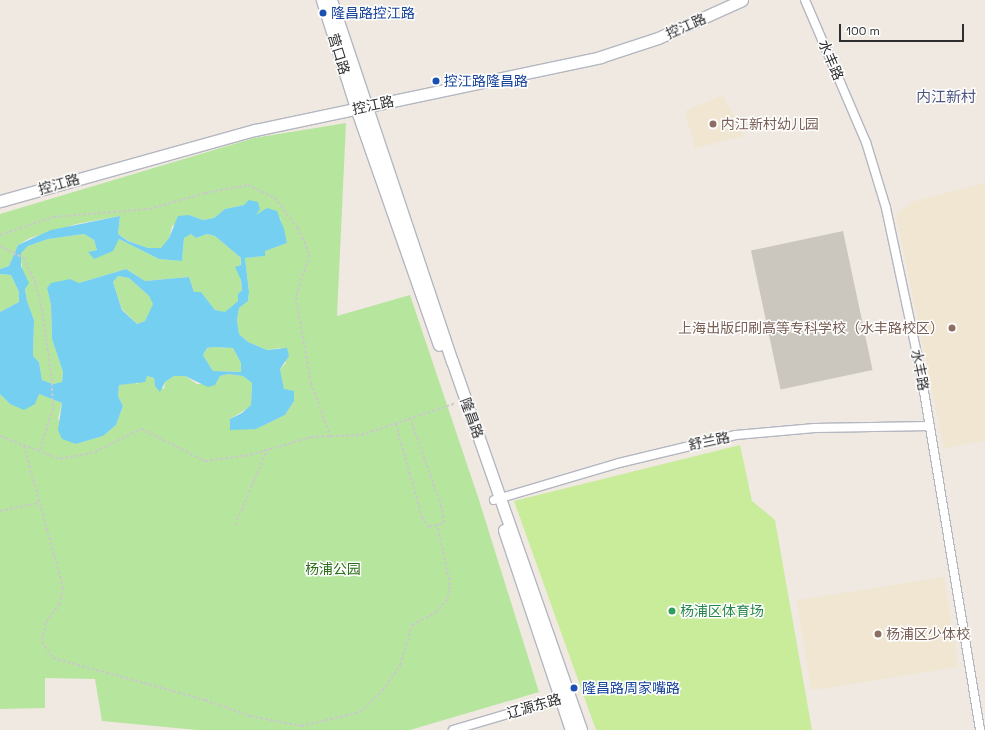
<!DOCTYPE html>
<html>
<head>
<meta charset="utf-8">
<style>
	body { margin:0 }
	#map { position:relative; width:985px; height:730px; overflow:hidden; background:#efe9e1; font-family:"Space Grotesk","Noto Sans SC",sans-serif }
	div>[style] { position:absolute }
	.education>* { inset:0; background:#f0e6d1; transform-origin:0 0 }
	.green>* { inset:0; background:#b6e59e }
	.pitch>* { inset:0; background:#c9ec9a }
	.water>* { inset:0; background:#75cff0 }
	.building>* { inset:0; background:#cbc7bf; transform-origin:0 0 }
	.path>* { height:1.5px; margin-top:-0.75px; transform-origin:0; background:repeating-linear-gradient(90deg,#c9c9c9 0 3px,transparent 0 5px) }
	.roads { filter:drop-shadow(1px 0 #b4b7c1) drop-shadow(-1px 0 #b4b7c1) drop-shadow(0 1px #b4b7c1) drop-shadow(0 -1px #b4b7c1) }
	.street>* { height:8px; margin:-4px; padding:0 4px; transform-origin:4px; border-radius:4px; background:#fff }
	.secondary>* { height:11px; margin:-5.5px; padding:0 5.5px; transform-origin:5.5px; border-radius:5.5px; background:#fff }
	.dots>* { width:11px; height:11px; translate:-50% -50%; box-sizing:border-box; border:2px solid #fff; border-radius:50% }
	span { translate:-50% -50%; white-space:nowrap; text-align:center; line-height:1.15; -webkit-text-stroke:3px #fff; paint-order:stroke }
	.transit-label { font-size:14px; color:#164399 }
	.left { translate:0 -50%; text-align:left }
	.street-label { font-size:14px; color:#2e2e2e }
	.education-label { font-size:14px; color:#785e54 }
	.right { translate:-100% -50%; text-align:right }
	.park-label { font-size:14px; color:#2c6e1b }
	.leisure-label { font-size:14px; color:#27864d }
	.neighbourhood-label { font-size:15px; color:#4d5680 }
	.scale { position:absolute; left:839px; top:24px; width:125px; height:18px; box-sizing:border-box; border:2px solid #2e2e2e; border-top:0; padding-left:5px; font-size:12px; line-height:14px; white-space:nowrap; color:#2e2e2e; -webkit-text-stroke:3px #fff; paint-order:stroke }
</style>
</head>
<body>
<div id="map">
	<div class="education">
		<div style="clip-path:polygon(723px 95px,744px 136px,695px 148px,685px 111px)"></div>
		<div style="clip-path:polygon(985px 183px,985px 441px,944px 448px,896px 214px,912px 202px)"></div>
		<div style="left:944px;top:577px;width:91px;height:149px;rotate:81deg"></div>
	</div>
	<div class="green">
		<div style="clip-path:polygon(346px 123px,337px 316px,410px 295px,479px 500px,539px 692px,410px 730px,197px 730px,102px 721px,95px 679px,45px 678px,45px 708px,0 709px,0 394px,10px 404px,39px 394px,62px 403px,58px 419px,76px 444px,103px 436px,116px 425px,123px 406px,118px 396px,119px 385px,134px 382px,137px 384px,147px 376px,154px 378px,155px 386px,164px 389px,165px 382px,174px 376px,185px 376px,197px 384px,215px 384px,220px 376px,228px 374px,243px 376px,252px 383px,251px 406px,230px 419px,256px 429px,285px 415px,294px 401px,294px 391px,284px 390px,280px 369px,286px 363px,280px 348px,267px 350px,248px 342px,239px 334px,237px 320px,239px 308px,248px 301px,249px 292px,245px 258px,264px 256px,264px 251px,287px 243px,280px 217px,255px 216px,244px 205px,225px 209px,214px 218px,203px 220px,189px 215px,172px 226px,169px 238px,162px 248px,148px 248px,129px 241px,118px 234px,120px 216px,76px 224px,30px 238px,18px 245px,9px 266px,0 269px,0 214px,254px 138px)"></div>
		<div style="clip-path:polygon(84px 234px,94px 240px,97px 250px,89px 252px,94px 259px,119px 239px,159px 259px,182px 261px,184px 238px,191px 234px,196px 238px,207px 234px,215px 236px,241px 258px,240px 273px,242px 290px,239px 294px,238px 301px,225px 313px,215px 310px,201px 292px,194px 292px,189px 277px,145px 281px,126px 269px,79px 283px,47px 288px,51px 305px,52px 339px,63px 372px,62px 382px,53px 384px,42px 380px,39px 362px,33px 356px,34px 320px,27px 301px,20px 253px,28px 246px,48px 239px)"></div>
		<div style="clip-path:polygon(0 274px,11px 275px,19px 292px,19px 302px,0 312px)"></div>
		<div style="clip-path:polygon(118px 276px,129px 278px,149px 296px,154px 304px,145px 321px,137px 324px,122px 309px,113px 282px)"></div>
		<div style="clip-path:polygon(214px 347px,233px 348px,241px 363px,241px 372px,213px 371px,203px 355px,207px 348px)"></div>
	</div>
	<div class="pitch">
		<div style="clip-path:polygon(740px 445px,752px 501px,775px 520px,812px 730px,596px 730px,514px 501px)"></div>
	</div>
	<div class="water">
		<div style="clip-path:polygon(evenodd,249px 200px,258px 202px,260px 209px,256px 215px,267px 208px,277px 211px,284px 229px,287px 243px,265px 251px,265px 256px,245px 258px,249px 292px,248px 301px,239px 308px,237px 320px,239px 334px,248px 342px,267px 350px,287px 348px,289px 356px,280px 369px,284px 389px,294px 391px,294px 401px,285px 415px,256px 429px,230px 430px,230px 419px,242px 413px,251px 405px,252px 383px,243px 376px,228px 374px,220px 376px,215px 385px,208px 387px,185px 376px,174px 376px,165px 382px,160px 392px,155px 386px,154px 378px,147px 376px,145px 382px,119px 385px,118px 396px,123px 406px,116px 425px,103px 436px,76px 444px,62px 439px,58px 430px,62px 403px,39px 394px,35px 404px,24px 410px,10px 404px,0 394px,0 312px,19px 302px,19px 292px,11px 275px,0 274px,0 269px,9px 266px,18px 245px,51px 230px,120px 216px,118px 234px,128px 241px,148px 248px,161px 248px,169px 238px,178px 216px,189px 215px,203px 220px,214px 218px,225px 209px,244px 205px,249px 200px,84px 234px,94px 240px,97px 250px,88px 252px,94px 259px,113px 251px,119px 239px,159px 259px,182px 261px,184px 238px,191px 234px,196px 238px,207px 234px,215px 236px,241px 258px,241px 265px,235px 267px,241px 280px,242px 290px,238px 294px,238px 301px,225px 312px,215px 310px,201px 292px,194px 292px,189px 277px,145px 281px,126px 269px,79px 283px,70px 279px,51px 283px,47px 288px,51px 305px,52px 339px,63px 372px,62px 382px,53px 384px,42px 380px,39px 362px,33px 356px,34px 320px,27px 301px,25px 289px,29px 283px,21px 266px,21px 253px,28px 246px,48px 239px,84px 234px,249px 200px,118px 276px,129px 278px,149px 296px,153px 304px,145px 321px,137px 324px,122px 310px,113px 282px,118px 276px,249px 200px,214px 347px,233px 348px,241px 363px,241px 372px,213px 371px,203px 355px,207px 348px,214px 347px)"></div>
	</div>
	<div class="building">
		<div style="left:843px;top:231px;width:142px;height:94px;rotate:78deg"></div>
	</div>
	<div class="path">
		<div style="left:0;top:235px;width:56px;rotate:-18.8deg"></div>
		<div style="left:53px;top:217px;width:96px;rotate:-4.8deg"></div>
		<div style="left:149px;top:209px;width:58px;rotate:-15.9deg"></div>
		<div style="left:205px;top:193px;width:44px;rotate:-10.5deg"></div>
		<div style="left:248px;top:185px;width:30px;rotate:26deg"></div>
		<div style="left:275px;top:198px;width:38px;rotate:53deg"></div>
		<div style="left:298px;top:228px;width:30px;rotate:66deg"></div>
		<div style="left:310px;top:255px;width:44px;rotate:108.4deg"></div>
		<div style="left:296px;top:297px;width:87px;rotate:80.1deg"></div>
		<div style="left:311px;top:383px;width:58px;rotate:69.7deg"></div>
		<div style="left:0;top:246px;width:27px;rotate:27deg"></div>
		<div style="left:24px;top:258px;width:29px;rotate:65deg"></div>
		<div style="left:36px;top:284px;width:26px;rotate:77deg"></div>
		<div style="left:42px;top:309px;width:70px;rotate:81.8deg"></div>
		<div style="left:52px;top:378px;width:31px;rotate:88deg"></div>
		<div style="left:53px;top:409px;width:45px;rotate:106.8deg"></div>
		<div style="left:396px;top:424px;width:97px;rotate:74.4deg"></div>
		<div style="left:422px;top:517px;width:12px;rotate:55deg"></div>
		<div style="left:429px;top:527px;width:16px;rotate:-15deg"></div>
		<div style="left:444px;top:523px;width:17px;rotate:-100deg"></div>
		<div style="left:441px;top:506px;width:92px;rotate:-109.6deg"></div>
		<div style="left:0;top:436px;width:64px;rotate:21deg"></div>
		<div style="left:60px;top:459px;width:36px;rotate:-11deg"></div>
		<div style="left:95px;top:452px;width:51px;rotate:-26.6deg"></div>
		<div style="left:141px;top:429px;width:72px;rotate:26.6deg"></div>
		<div style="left:205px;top:461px;width:45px;rotate:-7.6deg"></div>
		<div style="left:250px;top:455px;width:64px;rotate:-16.4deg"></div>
		<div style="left:311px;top:437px;width:50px;rotate:-2.3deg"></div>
		<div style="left:361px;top:435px;width:100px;rotate:-18.6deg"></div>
		<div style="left:24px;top:446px;width:146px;rotate:74.5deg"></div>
		<div style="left:63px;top:587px;width:17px;rotate:100deg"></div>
		<div style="left:60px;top:604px;width:24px;rotate:126deg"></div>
		<div style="left:46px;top:623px;width:19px;rotate:102deg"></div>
		<div style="left:42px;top:642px;width:19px;rotate:55deg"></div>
		<div style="left:53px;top:658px;width:158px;rotate:15.4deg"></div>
		<div style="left:205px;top:700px;width:48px;rotate:19.6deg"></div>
		<div style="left:250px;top:716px;width:52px;rotate:11.1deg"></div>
		<div style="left:301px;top:726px;width:61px;rotate:-13.3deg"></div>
		<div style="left:360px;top:712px;width:30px;rotate:-44deg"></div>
		<div style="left:382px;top:691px;width:32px;rotate:-55deg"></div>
		<div style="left:400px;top:665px;width:42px;rotate:-73.3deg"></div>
		<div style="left:412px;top:625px;width:26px;rotate:-28deg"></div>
		<div style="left:435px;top:613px;width:18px;rotate:-49deg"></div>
		<div style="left:447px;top:599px;width:14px;rotate:-78deg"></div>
		<div style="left:450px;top:585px;width:61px;rotate:-102.2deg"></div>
		<div style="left:0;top:511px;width:39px;rotate:-12deg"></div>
		<div style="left:235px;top:525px;width:82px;rotate:-66.9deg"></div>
	</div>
	<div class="roads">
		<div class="street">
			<div style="left:805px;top:0;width:155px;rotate:66.8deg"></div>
			<div style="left:866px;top:142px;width:69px;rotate:73.1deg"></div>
			<div style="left:886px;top:208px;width:169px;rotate:78deg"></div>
			<div style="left:921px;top:373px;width:362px;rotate:80.6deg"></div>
			<div style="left:494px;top:500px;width:130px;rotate:-16.5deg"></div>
			<div style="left:619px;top:463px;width:120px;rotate:-13.5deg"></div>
			<div style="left:736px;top:435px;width:79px;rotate:-5.1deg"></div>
			<div style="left:815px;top:428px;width:115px;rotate:-1deg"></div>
			<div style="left:453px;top:730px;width:117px;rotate:-16.4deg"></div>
		</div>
		<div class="secondary">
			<div style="left:322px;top:0;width:113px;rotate:72.5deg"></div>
			<div style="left:356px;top:108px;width:251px;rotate:70.7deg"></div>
			<div style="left:331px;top:0;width:381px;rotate:71.5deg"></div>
			<div style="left:452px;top:361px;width:391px;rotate:70.7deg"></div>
			<div style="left:0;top:201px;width:265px;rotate:-15.6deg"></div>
			<div style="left:255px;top:130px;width:353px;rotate:-11.9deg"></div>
			<div style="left:600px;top:57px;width:61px;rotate:-18.1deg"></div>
			<div style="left:658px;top:38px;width:92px;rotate:-24.3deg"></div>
			<div style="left:504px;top:530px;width:211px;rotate:71.5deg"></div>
		</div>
	</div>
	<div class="dots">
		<div style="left:323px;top:13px;background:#1a4fb4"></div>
		<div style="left:436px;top:81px;background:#1a4fb4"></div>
		<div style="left:713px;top:124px;background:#8d6e63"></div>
		<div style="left:952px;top:328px;background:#8d6e63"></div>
		<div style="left:672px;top:611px;background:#2e9e5b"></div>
		<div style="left:878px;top:634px;background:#8d6e63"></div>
		<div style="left:574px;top:688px;background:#1a4fb4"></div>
	</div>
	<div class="transit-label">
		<span class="left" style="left:331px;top:13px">隆昌路控江路</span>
		<span class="left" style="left:444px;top:81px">控江路隆昌路</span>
		<span class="left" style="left:582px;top:688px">隆昌路周家嘴路</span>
	</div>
	<div class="street-label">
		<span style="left:686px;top:26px;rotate:-24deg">控江路</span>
		<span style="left:339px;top:54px;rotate:73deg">营口路</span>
		<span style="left:831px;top:60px;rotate:67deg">水丰路</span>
		<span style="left:373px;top:105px;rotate:-12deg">控江路</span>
		<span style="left:59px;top:184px;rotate:-16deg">控江路</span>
		<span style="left:920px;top:370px;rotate:79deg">水丰路</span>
		<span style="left:472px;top:418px;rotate:70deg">隆昌路</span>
		<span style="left:709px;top:441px;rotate:-12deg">舒兰路</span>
		<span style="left:534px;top:706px;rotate:-16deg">辽源东路</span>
	</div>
	<div class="education-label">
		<span class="left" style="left:721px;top:124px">内江新村幼儿园</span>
		<span class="right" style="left:944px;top:328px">上海出版印刷高等专科学校（水丰路校区）</span>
		<span class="left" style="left:886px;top:634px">杨浦区少体校</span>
	</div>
	<div class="park-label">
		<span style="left:333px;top:569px">杨浦公园</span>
	</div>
	<div class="leisure-label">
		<span class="left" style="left:680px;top:611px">杨浦区体育场</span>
	</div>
	<div class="neighbourhood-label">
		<span style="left:946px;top:97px">内江新村</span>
	</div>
	<div class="scale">100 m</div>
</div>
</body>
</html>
